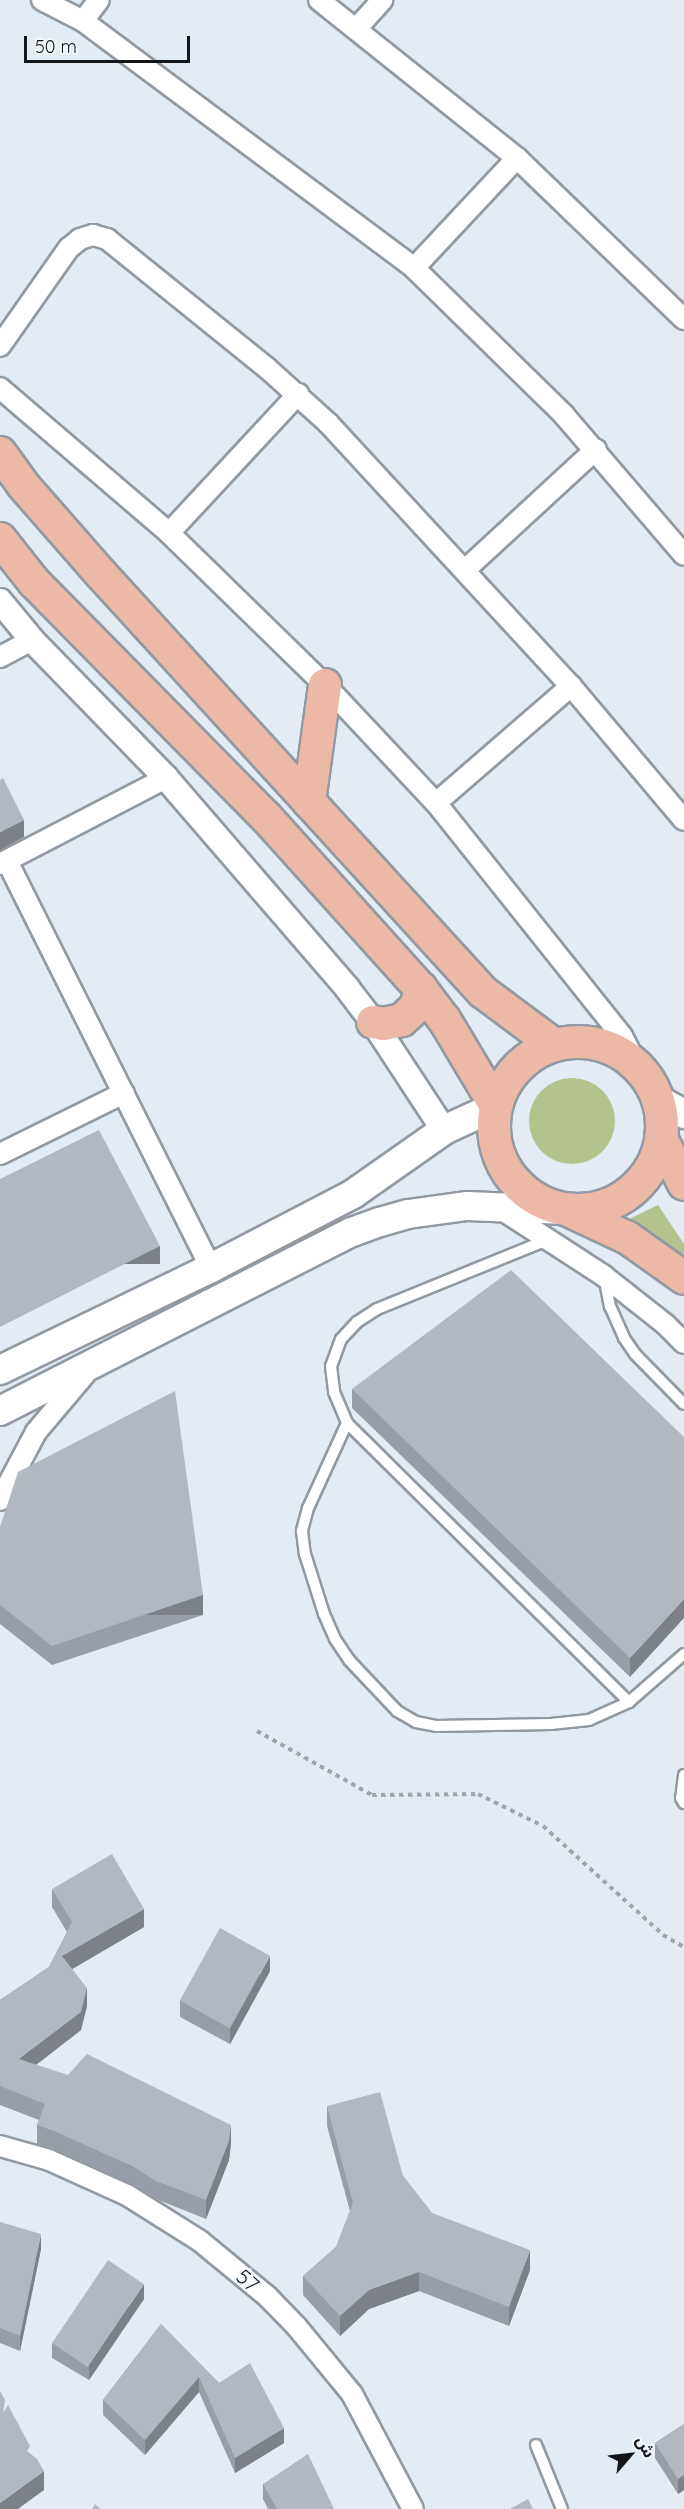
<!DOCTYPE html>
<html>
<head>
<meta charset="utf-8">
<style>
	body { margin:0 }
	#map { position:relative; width:684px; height:2509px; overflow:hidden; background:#e3ebf5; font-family:Quicksand,"Noto Sans Arabic",sans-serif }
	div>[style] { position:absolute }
	.green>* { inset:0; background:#b4c28d }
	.round { border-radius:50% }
	.path>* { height:4px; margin-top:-2px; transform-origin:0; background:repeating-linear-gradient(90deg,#9fa5ad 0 4.5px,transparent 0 9px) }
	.roads { filter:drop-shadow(2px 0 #9199a2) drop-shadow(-2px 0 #9199a2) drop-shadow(0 2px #9199a2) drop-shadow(0 -2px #9199a2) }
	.service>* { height:10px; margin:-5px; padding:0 5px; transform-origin:5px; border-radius:5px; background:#fff }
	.minor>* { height:20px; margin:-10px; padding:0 10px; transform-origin:10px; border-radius:10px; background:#fff }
	.tertiary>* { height:24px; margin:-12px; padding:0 12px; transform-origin:12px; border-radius:12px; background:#fff }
	.secondary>* { height:28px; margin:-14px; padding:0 14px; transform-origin:14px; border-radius:14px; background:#fff }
	.primary>* { height:32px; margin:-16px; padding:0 16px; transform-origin:16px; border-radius:16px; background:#edb9a7 }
	.primary>.ring { margin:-16px; padding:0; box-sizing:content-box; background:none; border:32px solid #edb9a7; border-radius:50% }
	.wall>* { inset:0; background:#989ea7 }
	.shaded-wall>* { inset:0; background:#7c8188; transform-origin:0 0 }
	.building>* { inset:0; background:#b1b8c2; transform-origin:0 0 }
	span { translate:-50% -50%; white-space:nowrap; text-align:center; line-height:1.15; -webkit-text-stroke:4.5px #f3f8fe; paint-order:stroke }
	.street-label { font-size:21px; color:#131519 }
	.north { position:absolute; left:600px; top:2425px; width:60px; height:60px; -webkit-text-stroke:4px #f3f8fe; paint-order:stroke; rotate:62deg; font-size:16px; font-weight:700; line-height:24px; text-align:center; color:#131519 }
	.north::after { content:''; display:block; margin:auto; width:21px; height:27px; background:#131519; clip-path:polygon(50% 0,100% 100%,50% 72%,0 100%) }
	.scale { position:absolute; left:24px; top:36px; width:166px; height:27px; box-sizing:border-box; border:3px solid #131519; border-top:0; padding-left:8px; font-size:18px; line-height:21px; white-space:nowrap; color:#131519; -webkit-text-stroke:4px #f3f8fe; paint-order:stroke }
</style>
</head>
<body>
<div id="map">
	<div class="green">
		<div class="round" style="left:529px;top:1078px;width:86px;height:86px"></div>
		<div style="clip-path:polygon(658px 1205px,684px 1244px,684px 1272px,625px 1221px)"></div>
	</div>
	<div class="path">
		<div style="left:257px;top:1731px;width:132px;rotate:29.1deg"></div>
		<div style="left:372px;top:1795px;width:106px;rotate:-0.5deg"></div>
		<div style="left:478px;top:1794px;width:72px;rotate:26.2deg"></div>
		<div style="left:543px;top:1826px;width:162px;rotate:42.2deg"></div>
		<div style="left:663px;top:1935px;width:24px;rotate:30deg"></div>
	</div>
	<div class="roads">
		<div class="service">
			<div style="left:547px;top:1240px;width:183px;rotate:157.9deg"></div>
			<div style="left:377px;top:1309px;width:24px;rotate:147deg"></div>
			<div style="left:357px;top:1322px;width:23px;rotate:133deg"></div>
			<div style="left:341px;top:1339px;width:29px;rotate:110deg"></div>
			<div style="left:331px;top:1366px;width:26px;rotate:83deg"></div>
			<div style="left:334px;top:1392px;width:34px;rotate:67deg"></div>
			<div style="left:347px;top:1423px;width:397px;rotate:44.7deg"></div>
			<div style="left:604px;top:1276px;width:31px;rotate:79deg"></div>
			<div style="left:610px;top:1306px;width:35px;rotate:66deg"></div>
			<div style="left:624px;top:1338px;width:19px;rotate:55deg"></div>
			<div style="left:635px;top:1354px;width:70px;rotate:45.6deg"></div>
			<div style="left:347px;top:1423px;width:94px;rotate:114.6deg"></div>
			<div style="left:308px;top:1508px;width:24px;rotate:105deg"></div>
			<div style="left:302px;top:1531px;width:23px;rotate:83deg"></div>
			<div style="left:305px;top:1554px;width:63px;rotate:72.4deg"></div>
			<div style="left:324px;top:1614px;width:27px;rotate:66deg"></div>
			<div style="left:335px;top:1639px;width:25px;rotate:56deg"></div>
			<div style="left:349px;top:1660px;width:70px;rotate:46.7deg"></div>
			<div style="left:397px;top:1711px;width:22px;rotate:30deg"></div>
			<div style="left:416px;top:1722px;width:20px;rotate:11deg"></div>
			<div style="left:436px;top:1726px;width:115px;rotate:-1deg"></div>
			<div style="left:551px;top:1724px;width:38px;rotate:-6deg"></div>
			<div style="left:589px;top:1720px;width:44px;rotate:-24.2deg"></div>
			<div style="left:629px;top:1702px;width:73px;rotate:-41.1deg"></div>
			<div style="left:684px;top:1775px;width:23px;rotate:97deg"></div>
			<div style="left:681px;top:1798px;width:6px;rotate:59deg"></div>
			<div style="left:536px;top:2445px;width:69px;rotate:67.9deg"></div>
		</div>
		<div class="minor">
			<div style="left:42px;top:0;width:46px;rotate:27.1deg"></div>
			<div style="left:83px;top:21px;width:413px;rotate:36.7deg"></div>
			<div style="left:414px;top:268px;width:210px;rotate:44.4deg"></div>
			<div style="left:564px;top:415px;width:184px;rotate:49.4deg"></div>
			<div style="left:319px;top:0;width:253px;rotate:38.6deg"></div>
			<div style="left:517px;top:158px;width:232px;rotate:44deg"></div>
			<div style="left:83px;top:21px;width:26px;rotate:-53deg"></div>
			<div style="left:357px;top:28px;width:38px;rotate:-48deg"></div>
			<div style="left:414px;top:268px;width:151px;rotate:-46.9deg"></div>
			<div style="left:0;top:346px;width:120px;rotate:-54.9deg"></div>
			<div style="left:69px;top:248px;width:14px;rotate:-39deg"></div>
			<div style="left:80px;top:239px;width:14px;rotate:-17deg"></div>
			<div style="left:93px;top:235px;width:15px;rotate:16deg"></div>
			<div style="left:107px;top:239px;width:206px;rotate:38.9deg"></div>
			<div style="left:267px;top:368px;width:82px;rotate:42deg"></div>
			<div style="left:328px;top:423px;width:358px;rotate:47.3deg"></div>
			<div style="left:571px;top:686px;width:175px;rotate:49.9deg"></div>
			<div style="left:0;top:388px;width:223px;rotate:40.6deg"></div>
			<div style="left:169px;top:533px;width:218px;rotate:44.3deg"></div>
			<div style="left:325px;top:685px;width:162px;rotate:46.8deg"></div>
			<div style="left:436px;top:803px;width:298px;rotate:51.4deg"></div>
			<div style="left:622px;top:1036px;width:37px;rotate:63deg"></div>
			<div style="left:169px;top:533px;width:190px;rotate:-47.1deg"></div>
			<div style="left:465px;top:570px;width:178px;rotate:-42.7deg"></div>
			<div style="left:0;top:657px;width:36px;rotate:-28deg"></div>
			<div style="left:436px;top:803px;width:179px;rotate:-40.9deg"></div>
			<div style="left:7px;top:861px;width:455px;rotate:63.4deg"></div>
			<div style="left:0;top:864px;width:187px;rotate:-27.4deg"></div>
			<div style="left:0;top:1154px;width:138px;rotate:-26.2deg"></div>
			<div style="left:501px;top:1209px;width:123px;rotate:33deg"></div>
			<div style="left:604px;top:1276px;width:78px;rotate:38.2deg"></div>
			<div style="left:665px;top:1324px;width:27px;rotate:45deg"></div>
			<div style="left:0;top:1500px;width:77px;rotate:-62.1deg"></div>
			<div style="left:36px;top:1432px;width:76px;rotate:-49.8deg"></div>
			<div style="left:0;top:2146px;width:51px;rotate:15.9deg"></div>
			<div style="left:49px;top:2160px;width:85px;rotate:24.2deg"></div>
			<div style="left:127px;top:2195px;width:86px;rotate:32.2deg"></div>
			<div style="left:200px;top:2241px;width:87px;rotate:39.4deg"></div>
			<div style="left:267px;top:2296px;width:43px;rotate:45.9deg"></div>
			<div style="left:297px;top:2327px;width:87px;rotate:50.6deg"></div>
			<div style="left:352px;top:2394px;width:130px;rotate:62.1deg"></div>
		</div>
		<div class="tertiary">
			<div style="left:0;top:601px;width:50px;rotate:50.6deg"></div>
			<div style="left:32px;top:640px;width:192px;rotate:45.8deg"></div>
			<div style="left:166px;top:778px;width:277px;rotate:49.2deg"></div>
			<div style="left:347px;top:988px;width:43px;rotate:52.6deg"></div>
			<div style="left:373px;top:1022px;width:129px;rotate:56.7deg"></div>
		</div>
		<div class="secondary">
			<div style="left:657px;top:1099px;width:31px;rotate:29deg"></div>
			<div style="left:0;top:1370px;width:234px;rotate:-25.8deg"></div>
			<div style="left:211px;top:1268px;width:160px;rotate:-27.5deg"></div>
			<div style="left:353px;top:1194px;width:111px;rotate:-35.1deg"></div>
			<div style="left:444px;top:1130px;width:57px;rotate:-24.8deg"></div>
			<div style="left:0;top:1411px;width:395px;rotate:-27deg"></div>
			<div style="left:352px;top:1232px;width:30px;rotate:-20deg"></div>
			<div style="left:380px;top:1222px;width:29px;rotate:-16deg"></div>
			<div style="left:408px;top:1214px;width:60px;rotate:-7.7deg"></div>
			<div style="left:467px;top:1206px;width:100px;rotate:2.3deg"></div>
		</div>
		<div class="primary">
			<div style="left:0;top:453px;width:39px;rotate:54deg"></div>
			<div style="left:23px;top:485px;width:118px;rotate:48.8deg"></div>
			<div style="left:101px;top:574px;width:566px;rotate:47.58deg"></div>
			<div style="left:483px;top:992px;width:89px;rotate:36.7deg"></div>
			<div style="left:0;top:539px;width:55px;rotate:51.7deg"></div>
			<div style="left:34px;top:582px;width:330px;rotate:45.4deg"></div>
			<div style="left:266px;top:817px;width:232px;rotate:48deg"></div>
			<div style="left:421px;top:989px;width:38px;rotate:53deg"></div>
			<div style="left:444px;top:1019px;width:101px;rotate:59.1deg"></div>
			<div style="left:309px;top:802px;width:118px;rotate:-82.2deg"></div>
			<div style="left:373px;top:1022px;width:10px;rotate:11deg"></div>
			<div style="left:383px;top:1024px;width:19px;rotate:-12deg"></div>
			<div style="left:402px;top:1020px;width:19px;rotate:-43deg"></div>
			<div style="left:416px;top:1007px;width:19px;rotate:-74deg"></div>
			<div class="ring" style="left:494px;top:1042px;width:136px;height:136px"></div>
			<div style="left:661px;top:1138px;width:51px;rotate:63.4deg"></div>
			<div style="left:568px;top:1210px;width:66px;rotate:25deg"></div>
			<div style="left:628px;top:1238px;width:69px;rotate:35.5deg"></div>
		</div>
	</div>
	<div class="wall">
		<div style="clip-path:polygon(352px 1389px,684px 1437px,630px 1677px,352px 1408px)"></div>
		<div style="clip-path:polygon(0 1527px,203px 1615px,52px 1665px,0 1624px)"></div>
		<div style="clip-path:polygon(52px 1889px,144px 1927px,72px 1969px,87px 2006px,81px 2030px,36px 2065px,231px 2143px,229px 2160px,206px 2219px,156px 2199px,132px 2184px,54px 2149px,37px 2144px,37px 2125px,39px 2120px,0 2105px,0 2000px,49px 1967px,67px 1932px,52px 1907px)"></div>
		<div style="clip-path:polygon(270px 1971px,230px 2044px,180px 2017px,180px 2001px)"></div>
		<div style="clip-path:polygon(327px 2106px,403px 2176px,432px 2213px,530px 2270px,509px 2326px,419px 2291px,369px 2309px,340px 2336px,303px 2295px,303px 2276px,336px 2247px,350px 2211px,327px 2126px)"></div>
		<div style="clip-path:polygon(0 2222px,41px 2249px,20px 2351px,0 2343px)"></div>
		<div style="clip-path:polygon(144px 2299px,89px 2380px,52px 2358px,52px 2343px)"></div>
		<div style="clip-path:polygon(161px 2324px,219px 2383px,284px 2443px,235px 2473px,199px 2392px,145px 2455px,103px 2415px,103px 2400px)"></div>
		<div style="clip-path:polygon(684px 2424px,684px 2490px,678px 2494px,655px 2458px,655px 2443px)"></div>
		<div style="clip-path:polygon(263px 2484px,334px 2509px,268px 2509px,263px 2499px)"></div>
	</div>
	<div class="shaded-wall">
		<div style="clip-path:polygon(24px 820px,24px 837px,0 850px,0 832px)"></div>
		<div style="left:160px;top:1246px;width:18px;height:179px;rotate:90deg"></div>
		<div style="left:203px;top:1595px;width:20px;height:159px;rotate:90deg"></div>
		<div style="clip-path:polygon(684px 1599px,684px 1618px,630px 1677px,630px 1658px)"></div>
		<div style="clip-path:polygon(144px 1909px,144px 1927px,62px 1975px,62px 1956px)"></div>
		<div style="clip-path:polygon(270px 1956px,270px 1971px,230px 2044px,230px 2029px)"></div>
		<div style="clip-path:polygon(87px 1988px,87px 2006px,81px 2030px,19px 2078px,19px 2059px)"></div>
		<div style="clip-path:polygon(231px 2125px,231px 2143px,229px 2160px,206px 2219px,206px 2200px)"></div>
		<div style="clip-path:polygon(41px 2234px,41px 2249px,20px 2351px,20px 2336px)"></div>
		<div style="clip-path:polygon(530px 2250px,530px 2270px,509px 2326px,509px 2307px)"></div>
		<div style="clip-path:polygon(419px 2272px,419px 2291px,369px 2309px,340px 2336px,340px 2316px,369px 2290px)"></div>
		<div style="clip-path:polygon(144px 2284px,144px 2299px,89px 2380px,89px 2365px)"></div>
		<div style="clip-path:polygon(199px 2377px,199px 2392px,145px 2455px,145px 2440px)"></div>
		<div style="clip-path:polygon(284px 2428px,284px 2443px,235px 2473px,235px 2458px)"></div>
		<div style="clip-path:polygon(44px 2471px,44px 2490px,18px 2509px,0 2509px,0 2503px)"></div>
		<div style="clip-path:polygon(684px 2475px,684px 2490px,678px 2494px,678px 2479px)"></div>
	</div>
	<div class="building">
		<div style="clip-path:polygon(3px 778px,24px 820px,0 832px,0 780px)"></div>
		<div style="clip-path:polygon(99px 1130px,160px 1246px,0 1327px,0 1179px)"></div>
		<div style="clip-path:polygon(511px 1270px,684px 1437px,684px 1599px,630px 1658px,352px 1389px)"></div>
		<div style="clip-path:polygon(175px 1391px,203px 1595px,52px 1646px,0 1605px,0 1527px,18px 1472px)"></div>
		<div style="clip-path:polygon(112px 1854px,144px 1909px,62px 1956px,87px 1988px,81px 2012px,19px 2059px,68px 2075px,87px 2054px,231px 2125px,229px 2141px,206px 2200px,156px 2181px,132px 2166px,54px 2131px,37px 2125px,45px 2104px,0 2086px,0 2000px,49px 1967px,72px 1922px,52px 1889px)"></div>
		<div style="left:220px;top:1928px;width:57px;height:83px;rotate:29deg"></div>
		<div style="clip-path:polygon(380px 2092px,403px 2176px,432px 2213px,530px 2250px,509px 2307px,419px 2272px,369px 2290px,340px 2316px,303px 2276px,336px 2247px,353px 2203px,327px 2106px)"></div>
		<div style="clip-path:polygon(0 2222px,41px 2234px,20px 2336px,0 2328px)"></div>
		<div style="left:108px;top:2260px;width:43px;height:100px;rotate:34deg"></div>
		<div style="clip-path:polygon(161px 2324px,219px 2383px,250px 2363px,284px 2428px,235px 2458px,199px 2377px,145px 2440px,103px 2400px)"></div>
		<div style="clip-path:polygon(0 2391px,5px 2400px,3px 2413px,8px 2405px,30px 2446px,27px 2451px,37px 2459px,44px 2471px,0 2503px)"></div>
		<div style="clip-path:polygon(684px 2424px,684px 2475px,678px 2479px,655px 2443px)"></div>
		<div style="clip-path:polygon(308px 2454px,334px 2509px,277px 2509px,263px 2484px)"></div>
		<div style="clip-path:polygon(528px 2499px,533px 2509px,510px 2509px)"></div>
		<div style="clip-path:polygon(95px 2504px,101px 2509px,92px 2509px)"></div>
	</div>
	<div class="street-label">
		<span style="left:248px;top:2280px;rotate:41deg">57</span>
	</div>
	<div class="north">ش</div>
	<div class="scale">50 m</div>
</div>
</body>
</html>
